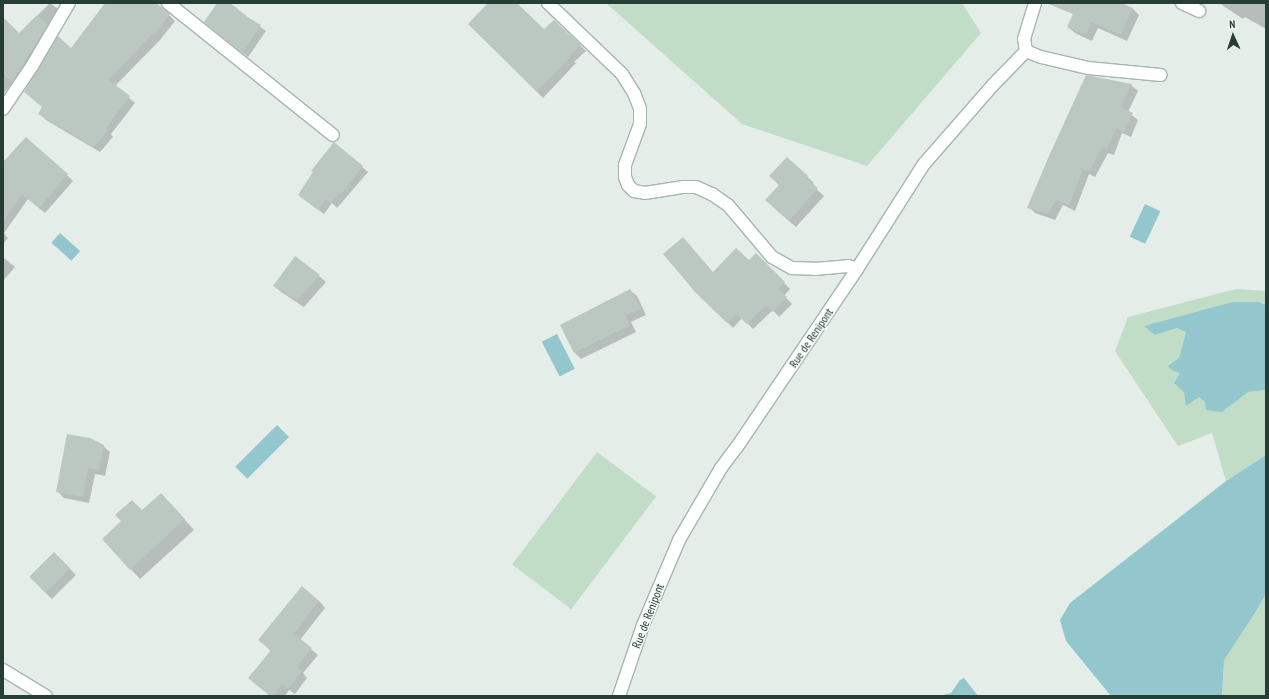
<!DOCTYPE html>
<html>
<head>
<meta charset="utf-8">
<style>
	body { margin:0 }
	#map { position:relative; width:1269px; height:699px; overflow:hidden; background:#e5ede9; font-family:"PT Sans Narrow",sans-serif }
	div>[style] { position:absolute }
	.green>* { inset:0; background:#c1dcc7; transform-origin:0 0 }
	.water>* { inset:0; background:#93c6cd; transform-origin:0 0 }
	.shadow>* { inset:0; background:#0003; transform-origin:0 0 }
	.building>* { inset:0; background:#bbc8c2; transform-origin:0 0 }
	.roads { filter:drop-shadow(1px 0 #a8b5b0) drop-shadow(-1px 0 #a8b5b0) drop-shadow(0 1px #a8b5b0) drop-shadow(0 -1px #a8b5b0) }
	.service>* { height:12px; margin:-6px; padding:0 6px; transform-origin:6px; border-radius:6px; background:#fff }
	.minor>* { height:12px; margin:-6px; padding:0 6px; transform-origin:6px; border-radius:6px; background:#fff }
	.tertiary>* { height:12px; margin:-6px; padding:0 6px; transform-origin:6px; border-radius:6px; background:#fff }
	span { translate:-50% -50%; white-space:nowrap; text-align:center; line-height:1.15; -webkit-text-stroke:3px #f6faf8; paint-order:stroke }
	.street-label { font-size:12px; color:#263e36 }
	.frame { position:absolute; inset:0; border:4px solid #263e36; pointer-events:none }
	.north { position:absolute; left:1213px; top:16px; width:40px; height:40px; -webkit-text-stroke:3px #f6faf8; paint-order:stroke; rotate:357deg; font-size:11px; font-weight:700; line-height:16px; text-align:center; color:#263e36 }
	.north::after { content:''; display:block; margin:auto; width:14px; height:18px; background:#263e36; clip-path:polygon(50% 0,100% 100%,50% 72%,0 100%) }
</style>
</head>
<body>
<div id="map">
	<div class="green">
		<div style="clip-path:polygon(606px 3px,962px 3px,981px 33px,867px 166px,742px 124px)"></div>
		<div style="clip-path:polygon(1236px 289px,1266px 291px,1266px 305px,1259px 302px,1232px 302px,1145px 326px,1155px 335px,1177px 328px,1186px 332px,1179px 358px,1180px 372px,1199px 397px,1222px 412px,1248px 392px,1266px 390px,1266px 455px,1226px 481px,1212px 433px,1178px 446px,1115px 351px,1128px 317px)"></div>
		<div style="left:597px;top:452px;width:74px;height:141px;rotate:37deg"></div>
		<div style="clip-path:polygon(1266px 594px,1266px 696px,1222px 696px,1224px 660px,1253px 616px)"></div>
	</div>
	<div class="water">
		<div style="left:1145px;top:204px;width:17px;height:36px;rotate:25deg"></div>
		<div style="left:60px;top:233px;width:27px;height:13px;rotate:42deg"></div>
		<div style="clip-path:polygon(1232px 302px,1259px 302px,1266px 305px,1266px 390px,1248px 392px,1222px 412px,1206px 410px,1205px 402px,1199px 397px,1186px 406px,1184px 392px,1174px 383px,1180px 373px,1173px 371px,1168px 366px,1179px 358px,1186px 332px,1177px 328px,1155px 335px,1144px 326px)"></div>
		<div style="left:557px;top:334px;width:39px;height:17px;rotate:63deg"></div>
		<div style="left:277px;top:425px;width:17px;height:59px;rotate:45deg"></div>
		<div style="clip-path:polygon(1266px 455px,1266px 594px,1253px 616px,1224px 660px,1222px 696px,1111px 696px,1066px 641px,1060px 620px,1070px 603px,1226px 481px)"></div>
		<div style="clip-path:polygon(964px 678px,978px 696px,940px 696px,951px 693px,960px 680px)"></div>
	</div>
	<div class="shadow">
		<div style="clip-path:polygon(50px 3px,62px 12px,17px 85px,13px 82px,3px 94px,3px 35px,19px 34px)"></div>
		<div style="clip-path:polygon(106px 3px,149px 3px,169px 15px,175px 21px,160px 40px,115px 86px,135px 103px,111px 134px,113px 137px,100px 152px,46px 120px,40px 114px)"></div>
		<div style="clip-path:polygon(218px 3px,229px 3px,266px 31px,248px 57px,205px 22px)"></div>
		<div style="clip-path:polygon(489px 3px,516px 3px,544px 30px,554px 21px,586px 51px,574px 62px,576px 63px,543px 98px,469px 24px)"></div>
		<div style="clip-path:polygon(1073px 3px,1120px 3px,1133px 9px,1139px 15px,1127px 41px,1098px 28px,1092px 41px,1075px 33px,1068px 27px,1073px 15px,1070px 11px)"></div>
		<div style="clip-path:polygon(1219px 3px,1266px 3px,1266px 29px,1245px 17px,1243px 19px)"></div>
		<div style="clip-path:polygon(1131px 85px,1138px 91px,1128px 112px,1138px 120px,1131px 137px,1122px 133px,1114px 155px,1108px 153px,1095px 177px,1089px 174px,1075px 211px,1063px 205px,1055px 220px,1035px 213px,1029px 207px)"></div>
		<div style="clip-path:polygon(334px 144px,368px 172px,337px 208px,332px 203px,324px 214px,299px 195px)"></div>
		<div style="clip-path:polygon(787px 158px,814px 183px,812px 185px,824px 196px,796px 227px,773px 207px)"></div>
		<div style="clip-path:polygon(3px 162px,67px 175px,73px 181px,45px 213px,28px 199px,4px 233px,8px 238px,3px 244px)"></div>
		<div style="clip-path:polygon(756px 255px,790px 289px,784px 296px,792px 304px,779px 317px,773px 310px,753px 329px,742px 318px,733px 328px,696px 291px,713px 273px,749px 262px)"></div>
		<div style="clip-path:polygon(3px 257px,15px 267px,3px 281px)"></div>
		<div style="clip-path:polygon(319px 276px,326px 282px,304px 307px,281px 292px,274px 286px)"></div>
		<div style="clip-path:polygon(630px 290px,637px 296px,646px 315px,631px 322px,636px 332px,581px 359px,575px 353px,561px 325px)"></div>
		<div style="clip-path:polygon(103px 446px,110px 452px,105px 476px,95px 474px,89px 503px,64px 498px,57px 491px)"></div>
		<div style="clip-path:polygon(170px 503px,194px 530px,140px 579px,103px 539px,122px 521px,142px 511px)"></div>
		<div style="left:54px;top:553px;width:31px;height:34px;rotate:45deg"></div>
		<div style="clip-path:polygon(319px 601px,325px 608px,300px 640px,318px 655px,303px 673px,307px 678px,295px 694px,289px 690px,285px 696px,270px 696px,250px 678px,271px 651px,259px 640px)"></div>
	</div>
	<div class="building">
		<div style="clip-path:polygon(105px 3px,156px 3px,170px 14px,154px 35px,152px 34px,109px 80px,130px 96px,106px 128px,108px 130px,94px 147px,38px 114px,42px 107px,24px 92px,58px 36px,71px 48px)"></div>
		<div style="clip-path:polygon(217px 3px,230px 3px,249px 18px,261px 25px,242px 53px,204px 22px)"></div>
		<div style="clip-path:polygon(488px 3px,517px 3px,544px 29px,554px 20px,581px 45px,569px 55px,570px 57px,537px 92px,468px 24px)"></div>
		<div style="clip-path:polygon(1046px 3px,1122px 3px,1133px 8px,1121px 35px,1091px 22px,1086px 35px,1067px 27px,1073px 14px)"></div>
		<div style="clip-path:polygon(37px 15px,48px 25px,12px 82px,3px 74px,3px 17px,19px 33px)"></div>
		<div style="clip-path:polygon(1086px 75px,1132px 84px,1121px 107px,1133px 113px,1124px 132px,1116px 128px,1107px 149px,1102px 147px,1089px 172px,1083px 169px,1069px 205px,1056px 200px,1048px 214px,1027px 208px,1049px 156px)"></div>
		<div style="clip-path:polygon(26px 137px,68px 174px,39px 208px,22px 194px,3px 221px,3px 162px)"></div>
		<div style="clip-path:polygon(334px 142px,363px 166px,341px 194px,339px 193px,331px 203px,326px 199px,318px 210px,298px 195px,313px 172px,311px 171px)"></div>
		<div style="clip-path:polygon(787px 157px,808px 176px,806px 178px,818px 188px,789px 221px,765px 200px,779px 185px,769px 176px)"></div>
		<div style="clip-path:polygon(683px 237px,713px 272px,736px 248px,749px 260px,756px 253px,785px 282px,778px 289px,787px 297px,773px 312px,766px 305px,747px 324px,736px 314px,727px 323px,695px 292px,663px 254px)"></div>
		<div style="clip-path:polygon(295px 256px,320px 275px,297px 301px,273px 286px)"></div>
		<div style="clip-path:polygon(630px 289px,641px 309px,625px 315px,630px 325px,574px 353px,560px 325px)"></div>
		<div style="clip-path:polygon(67px 434px,90px 438px,104px 445px,99px 470px,88px 468px,83px 497px,56px 492px)"></div>
		<div style="clip-path:polygon(161px 493px,185px 519px,130px 570px,102px 539px,121px 521px,115px 515px,132px 500px,142px 510px)"></div>
		<div style="left:54px;top:552px;width:23px;height:35px;rotate:45deg"></div>
		<div style="clip-path:polygon(302px 586px,319px 601px,294px 634px,312px 648px,297px 667px,302px 671px,288px 689px,282px 684px,274px 696px,270px 696px,248px 678px,271px 650px,258px 640px)"></div>
	</div>
	<div class="roads">
		<div class="service">
			<div style="left:168px;top:3px;width:211px;rotate:38.7deg"></div>
			<div style="left:548px;top:3px;width:103px;rotate:43.8deg"></div>
			<div style="left:622px;top:74px;width:22px;rotate:58deg"></div>
			<div style="left:634px;top:93px;width:17px;rotate:69deg"></div>
			<div style="left:640px;top:109px;width:15px;rotate:90deg"></div>
			<div style="left:640px;top:124px;width:44px;rotate:110.1deg"></div>
			<div style="left:625px;top:165px;width:12px;rotate:90deg"></div>
			<div style="left:625px;top:177px;width:9px;rotate:69deg"></div>
			<div style="left:628px;top:185px;width:8px;rotate:45deg"></div>
			<div style="left:634px;top:191px;width:11px;rotate:10deg"></div>
			<div style="left:645px;top:193px;width:39px;rotate:-9deg"></div>
			<div style="left:684px;top:187px;width:12px"></div>
			<div style="left:696px;top:187px;width:17px;rotate:24deg"></div>
			<div style="left:712px;top:194px;width:19px;rotate:35deg"></div>
			<div style="left:728px;top:205px;width:68px;rotate:49.8deg"></div>
			<div style="left:772px;top:257px;width:23px;rotate:29deg"></div>
			<div style="left:792px;top:268px;width:23px;rotate:2deg"></div>
			<div style="left:815px;top:269px;width:33px;rotate:-5deg"></div>
			<div style="left:848px;top:266px;width:9px;rotate:18deg"></div>
			<div style="left:1182px;top:3px;width:19px;rotate:25deg"></div>
			<div style="left:1026px;top:51px;width:16px;rotate:22deg"></div>
			<div style="left:1041px;top:57px;width:48px;rotate:13.2deg"></div>
			<div style="left:1088px;top:68px;width:73px;rotate:5.5deg"></div>
		</div>
		<div class="minor">
			<div style="left:3px;top:109px;width:52px;rotate:-56deg"></div>
			<div style="left:32px;top:66px;width:73px;rotate:-59.6deg"></div>
			<div style="left:3px;top:670px;width:50px;rotate:31.2deg"></div>
		</div>
		<div class="tertiary">
			<div style="left:619px;top:696px;width:75px;rotate:-71.3deg"></div>
			<div style="left:643px;top:625px;width:92px;rotate:-67deg"></div>
			<div style="left:679px;top:540px;width:83px;rotate:-59.7deg"></div>
			<div style="left:721px;top:468px;width:26px;rotate:-53deg"></div>
			<div style="left:737px;top:447px;width:215px;rotate:-56deg"></div>
			<div style="left:857px;top:269px;width:125px;rotate:-57.5deg"></div>
			<div style="left:924px;top:164px;width:103px;rotate:-48.9deg"></div>
			<div style="left:992px;top:86px;width:49px;rotate:-45.8deg"></div>
			<div style="left:1026px;top:51px;width:12px;rotate:-99deg"></div>
			<div style="left:1024px;top:39px;width:38px;rotate:-73deg"></div>
		</div>
	</div>
	<div class="street-label">
		<span style="left:811px;top:338px;rotate:-56deg">Rue de Renipont</span>
		<span style="left:648px;top:616px;rotate:-69deg">Rue de Renipont</span>
	</div>
	<div class="frame"></div>
	<div class="north">N</div>
</div>
</body>
</html>
